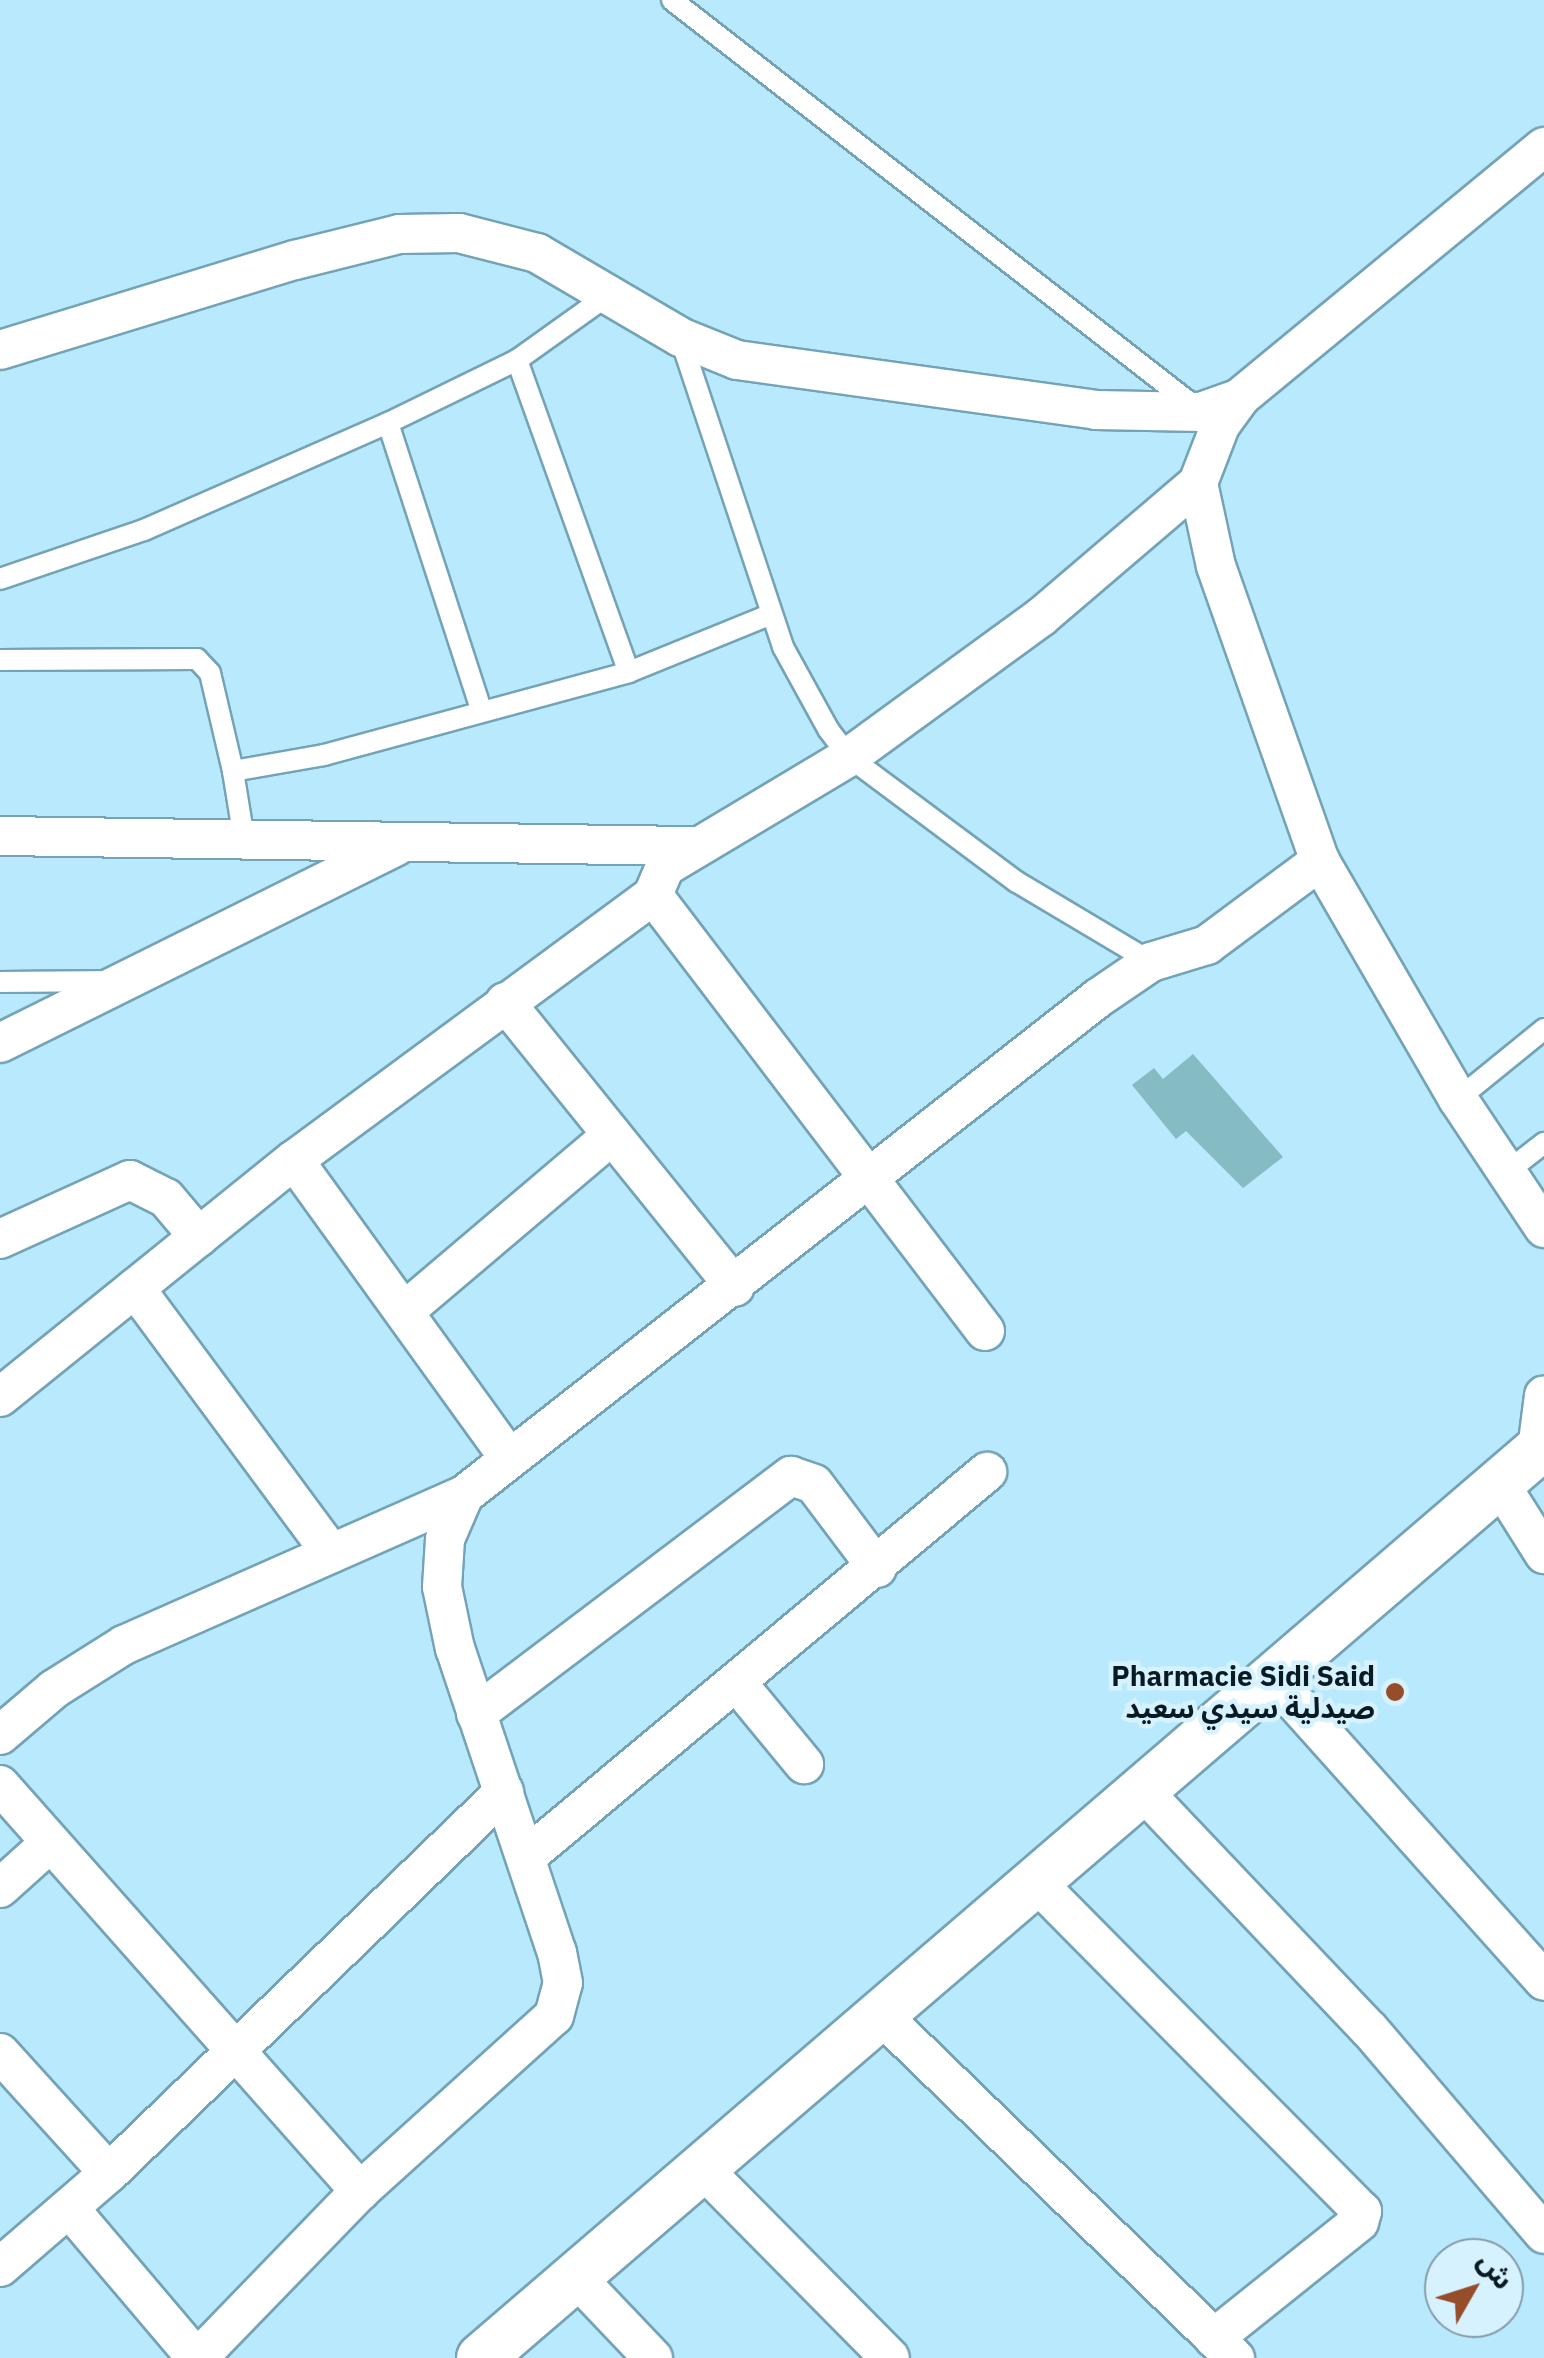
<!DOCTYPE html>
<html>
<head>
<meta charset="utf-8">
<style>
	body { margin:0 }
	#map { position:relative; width:1544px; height:2358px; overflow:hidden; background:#b8e9fd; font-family:"IBM Plex Sans","Noto Sans Arabic",sans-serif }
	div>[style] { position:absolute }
	.building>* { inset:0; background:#85bcc3 }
	.roads { filter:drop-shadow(2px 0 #74a3b6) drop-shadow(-2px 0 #74a3b6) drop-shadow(0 2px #74a3b6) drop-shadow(0 -2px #74a3b6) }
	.service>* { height:20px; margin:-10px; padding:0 10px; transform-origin:10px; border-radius:10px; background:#fff }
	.minor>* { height:38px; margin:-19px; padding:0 19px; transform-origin:19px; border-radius:19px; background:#fff }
	.tertiary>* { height:48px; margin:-24px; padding:0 24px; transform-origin:24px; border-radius:24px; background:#fff }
	.dots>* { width:28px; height:28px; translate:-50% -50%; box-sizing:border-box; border:5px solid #d6f2ff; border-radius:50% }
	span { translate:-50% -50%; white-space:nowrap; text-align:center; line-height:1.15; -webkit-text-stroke:9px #d6f2ff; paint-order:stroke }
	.poi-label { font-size:28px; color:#081a22; font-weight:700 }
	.right { translate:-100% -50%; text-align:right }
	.north { position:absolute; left:1424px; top:2238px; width:100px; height:100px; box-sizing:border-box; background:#d6f2ff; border:2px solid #849ca7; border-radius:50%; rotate:51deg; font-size:28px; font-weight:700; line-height:40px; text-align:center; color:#081a22 }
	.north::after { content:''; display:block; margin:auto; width:35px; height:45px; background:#954e29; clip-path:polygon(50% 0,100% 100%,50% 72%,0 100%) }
</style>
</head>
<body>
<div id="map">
	<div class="building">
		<div style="clip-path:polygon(1193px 1054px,1283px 1157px,1243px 1188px,1186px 1131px,1176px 1139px,1132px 1085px,1154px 1068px,1163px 1079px)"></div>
	</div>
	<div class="roads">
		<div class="service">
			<div style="left:672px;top:0;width:668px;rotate:37.88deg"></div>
			<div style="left:680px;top:337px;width:327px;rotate:71.6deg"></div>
			<div style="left:783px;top:647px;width:94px;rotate:61.2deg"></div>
			<div style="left:828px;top:729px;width:35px;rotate:53deg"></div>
			<div style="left:849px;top:757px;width:209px;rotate:36.7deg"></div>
			<div style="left:1017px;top:882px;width:156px;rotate:30.8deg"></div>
			<div style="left:517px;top:360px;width:331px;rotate:70.3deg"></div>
			<div style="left:388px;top:423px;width:301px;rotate:72deg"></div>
			<div style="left:0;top:579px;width:152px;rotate:-18.8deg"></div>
			<div style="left:144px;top:530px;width:266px;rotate:-23.7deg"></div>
			<div style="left:388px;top:423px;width:144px;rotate:-26deg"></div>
			<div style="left:517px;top:360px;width:115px;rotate:-35.5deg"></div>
			<div style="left:0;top:660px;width:197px;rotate:-0.3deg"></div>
			<div style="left:197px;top:659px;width:19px;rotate:47deg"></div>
			<div style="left:210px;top:673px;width:101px;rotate:76.8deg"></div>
			<div style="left:244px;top:839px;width:69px;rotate:-99.2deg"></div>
			<div style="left:233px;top:771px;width:92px;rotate:-10deg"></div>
			<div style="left:324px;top:755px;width:316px;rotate:-15.2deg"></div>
			<div style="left:629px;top:672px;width:154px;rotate:-22.1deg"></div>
			<div style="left:0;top:982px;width:108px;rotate:-0.5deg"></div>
			<div style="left:1458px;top:1099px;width:111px;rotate:-39.1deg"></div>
			<div style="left:1508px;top:1171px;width:46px;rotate:-37.9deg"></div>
		</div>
		<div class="minor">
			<div style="left:1544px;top:147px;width:394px;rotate:140.5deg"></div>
			<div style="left:1240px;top:398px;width:34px;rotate:126deg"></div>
			<div style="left:1220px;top:426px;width:61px;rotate:111.1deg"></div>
			<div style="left:1198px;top:483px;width:85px;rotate:77.8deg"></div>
			<div style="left:1216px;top:566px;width:313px;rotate:70.6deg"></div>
			<div style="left:1320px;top:861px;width:275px;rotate:59.9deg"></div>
			<div style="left:1458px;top:1099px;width:155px;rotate:56.3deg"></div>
			<div style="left:0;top:350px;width:308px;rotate:-17deg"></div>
			<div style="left:295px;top:260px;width:107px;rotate:-14deg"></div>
			<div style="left:399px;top:234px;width:60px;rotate:-1deg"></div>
			<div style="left:459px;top:233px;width:81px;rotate:14.4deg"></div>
			<div style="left:537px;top:253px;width:166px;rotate:30.4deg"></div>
			<div style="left:680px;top:337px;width:61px;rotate:22deg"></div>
			<div style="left:737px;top:360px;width:362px;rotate:7.9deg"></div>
			<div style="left:1096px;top:410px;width:105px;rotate:1.1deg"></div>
			<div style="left:1201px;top:412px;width:41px;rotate:-19.7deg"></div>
			<div style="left:0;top:836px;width:694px;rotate:0.83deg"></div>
			<div style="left:653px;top:895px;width:548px;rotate:52.71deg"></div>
			<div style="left:505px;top:1002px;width:366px;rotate:51.1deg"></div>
			<div style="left:0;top:1043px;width:442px;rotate:-26.4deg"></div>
			<div style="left:294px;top:1160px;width:367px;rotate:54.2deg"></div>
			<div style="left:0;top:1239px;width:143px;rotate:-24.4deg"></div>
			<div style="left:130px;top:1180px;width:40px;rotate:26.6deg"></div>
			<div style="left:166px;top:1198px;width:51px;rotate:49.8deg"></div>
			<div style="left:135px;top:1288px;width:330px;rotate:53.5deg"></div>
			<div style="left:407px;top:1309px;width:269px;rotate:-40.3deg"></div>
			<div style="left:0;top:1397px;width:378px;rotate:-38.9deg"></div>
			<div style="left:294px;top:1160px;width:446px;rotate:-36.4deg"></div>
			<div style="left:653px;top:895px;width:30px;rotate:-67deg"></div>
			<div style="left:665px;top:867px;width:214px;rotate:-30.9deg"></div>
			<div style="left:849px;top:757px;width:238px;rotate:-36.1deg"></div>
			<div style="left:1041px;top:617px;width:206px;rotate:-40.5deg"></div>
			<div style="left:1537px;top:1450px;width:55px;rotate:-82.7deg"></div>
			<div style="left:1500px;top:1484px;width:83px;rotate:57.8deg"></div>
			<div style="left:1276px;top:1681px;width:402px;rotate:48.2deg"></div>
			<div style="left:738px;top:1684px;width:104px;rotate:50.5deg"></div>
			<div style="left:476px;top:1714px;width:395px;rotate:-37.1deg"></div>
			<div style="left:791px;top:1476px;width:24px;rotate:19deg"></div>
			<div style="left:814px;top:1484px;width:105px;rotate:53.1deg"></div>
			<div style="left:0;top:1735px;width:71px;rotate:-40.4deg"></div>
			<div style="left:54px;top:1689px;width:83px;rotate:-32.2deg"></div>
			<div style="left:124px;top:1645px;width:372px;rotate:-23.8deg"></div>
			<div style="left:464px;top:1495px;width:806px;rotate:-38.09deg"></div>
			<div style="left:1098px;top:998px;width:64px;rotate:-34.2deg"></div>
			<div style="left:1151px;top:962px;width:59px;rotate:-16.9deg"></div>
			<div style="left:1207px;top:945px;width:141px;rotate:-36.6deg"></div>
			<div style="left:0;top:1785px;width:543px;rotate:48.44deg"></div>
			<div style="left:1141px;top:1789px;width:332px;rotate:46.5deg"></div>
			<div style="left:1370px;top:2030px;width:268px;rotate:49.5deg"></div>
			<div style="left:526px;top:1857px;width:601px;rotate:-39.87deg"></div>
			<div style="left:1035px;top:1881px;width:465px;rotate:45.3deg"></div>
			<div style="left:1362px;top:2211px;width:11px;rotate:105deg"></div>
			<div style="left:1359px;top:2222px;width:186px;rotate:141.3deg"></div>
			<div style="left:0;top:1888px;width:67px;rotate:-42deg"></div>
			<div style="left:881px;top:2015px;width:493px;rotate:44.1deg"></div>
			<div style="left:0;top:2053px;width:162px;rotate:47.8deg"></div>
			<div style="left:704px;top:2170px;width:264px;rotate:45.3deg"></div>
			<div style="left:69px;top:2208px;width:197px;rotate:49.7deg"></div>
			<div style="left:0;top:2267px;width:144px;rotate:-40.8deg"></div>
			<div style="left:109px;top:2173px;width:549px;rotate:-43.97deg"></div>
			<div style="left:573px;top:2274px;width:116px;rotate:46.4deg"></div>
			<div style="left:198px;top:2358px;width:233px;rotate:-45.9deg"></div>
			<div style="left:360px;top:2191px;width:261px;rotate:-42.1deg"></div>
			<div style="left:554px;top:2016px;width:34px;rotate:-75deg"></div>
			<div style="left:563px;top:1983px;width:31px;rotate:-101deg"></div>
			<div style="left:557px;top:1953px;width:321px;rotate:-108.5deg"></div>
			<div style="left:455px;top:1649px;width:63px;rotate:-101.8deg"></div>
			<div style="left:442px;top:1587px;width:48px;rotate:-86.4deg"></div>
			<div style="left:445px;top:1539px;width:48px;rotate:-66.6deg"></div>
		</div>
		<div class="tertiary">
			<div style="left:481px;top:2358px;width:1401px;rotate:-40.66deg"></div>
		</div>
	</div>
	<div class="dots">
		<div style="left:1395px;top:1692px;background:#954e29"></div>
	</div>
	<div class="poi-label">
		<span class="right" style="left:1375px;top:1692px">Pharmacie Sidi Said<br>صيدلية سيدي سعيد</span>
	</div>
	<div class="north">ش</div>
</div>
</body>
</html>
